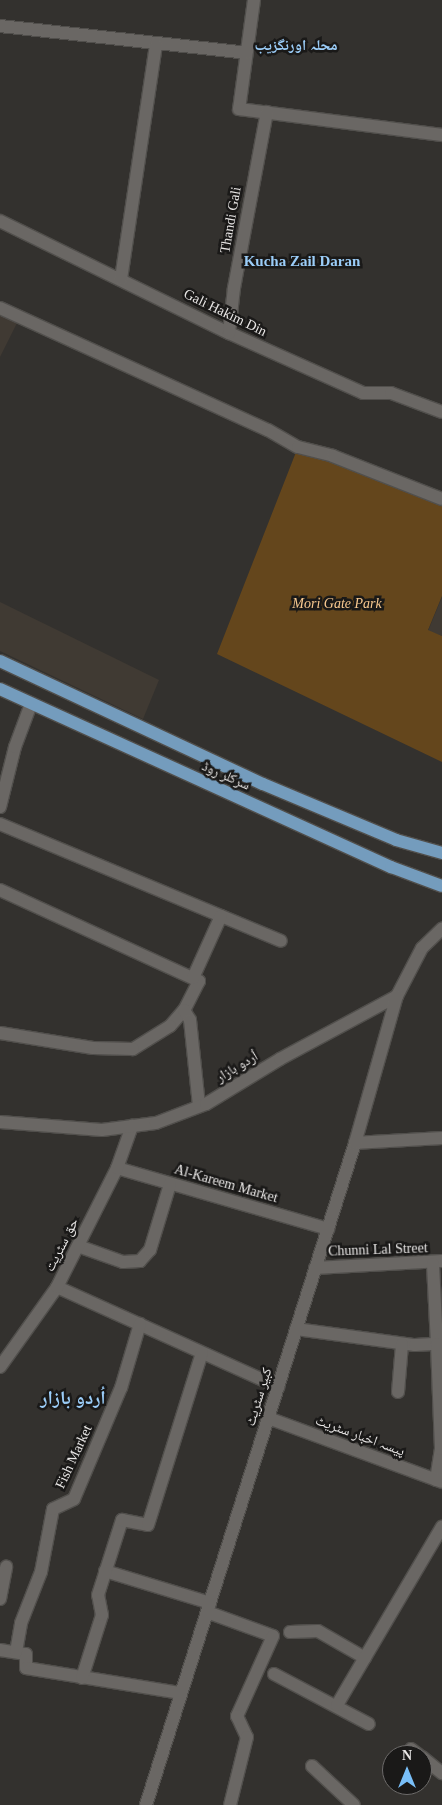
<!DOCTYPE html>
<html>
<head>
<meta charset="utf-8">
<style>
	body { margin:0 }
	#map { position:relative; width:442px; height:1805px; overflow:hidden; background:#33312e; font-family:"Times New Roman","Noto Naskh Arabic",serif }
	div>[style] { position:absolute }
	.built>* { inset:0; background:#403a33 }
	.green>* { inset:0; background:#64461c }
	.roads { filter:drop-shadow(1px 0 #514f4c) drop-shadow(-1px 0 #514f4c) drop-shadow(0 1px #514f4c) drop-shadow(0 -1px #514f4c) }
	.minor>* { height:12px; margin:-6px; padding:0 6px; transform-origin:6px; border-radius:6px; background:#6a6764 }
	.tertiary>* { height:12px; margin:-6px; padding:0 6px; transform-origin:6px; border-radius:6px; background:#6a6764 }
	.primary>* { height:12px; margin:-6px; padding:0 6px; transform-origin:6px; border-radius:6px; background:#749cbd }
	span { translate:-50% -50%; white-space:nowrap; text-align:center; line-height:1.15; -webkit-text-stroke:5px #1a1918; paint-order:stroke }
	.street-label { font-size:14px; color:#e9e7e6 }
	.park-label { font-size:14px; color:#faca90; font-style:italic }
	.neighbourhood-label { font-size:15px; color:#9bcdf8; font-weight:700 }
	.district-label { font-size:19px; color:#9bcdf8; font-weight:700 }
	.north { position:absolute; left:382px; top:1745px; width:50px; height:50px; box-sizing:border-box; background:#1a1918; border:1px solid #6d6b6a; border-radius:50%; rotate:0deg; font-size:14px; font-weight:700; line-height:20px; text-align:center; color:#e9e7e6 }
	.north::after { content:''; display:block; margin:auto; width:18px; height:22px; background:#79bff8; clip-path:polygon(50% 0,100% 100%,50% 72%,0 100%) }
</style>
</head>
<body>
<div id="map">
	<div class="built">
		<div style="clip-path:polygon(0 308px,20px 317px,0 357px)"></div>
		<div style="clip-path:polygon(442px 597px,442px 636px,428px 631px)"></div>
		<div style="clip-path:polygon(0 602px,159px 680px,143px 719px,0 651px)"></div>
	</div>
	<div class="green">
		<div style="clip-path:polygon(298px 447px,442px 501px,442px 596px,428px 630px,442px 636px,442px 762px,217px 654px)"></div>
	</div>
	<div class="roads">
		<div class="minor">
			<div style="left:254px;top:0;width:110px;rotate:97.8deg"></div>
			<div style="left:239px;top:109px;width:205px;rotate:7.3deg"></div>
			<div style="left:0;top:26px;width:248px;rotate:6.2deg"></div>
			<div style="left:0;top:221px;width:255px;rotate:26.1deg"></div>
			<div style="left:229px;top:333px;width:147px;rotate:24.1deg"></div>
			<div style="left:363px;top:393px;width:28px"></div>
			<div style="left:391px;top:393px;width:54px;rotate:20.4deg"></div>
			<div style="left:121px;top:279px;width:237px;rotate:-81.5deg"></div>
			<div style="left:0;top:308px;width:294px;rotate:24.5deg"></div>
			<div style="left:268px;top:430px;width:34px;rotate:30deg"></div>
			<div style="left:298px;top:447px;width:36px;rotate:14deg"></div>
			<div style="left:333px;top:456px;width:117px;rotate:21.5deg"></div>
			<div style="left:229px;top:333px;width:45px;rotate:-83.7deg"></div>
			<div style="left:234px;top:288px;width:179px;rotate:-79.4deg"></div>
			<div style="left:0;top:807px;width:62px;rotate:-76deg"></div>
			<div style="left:15px;top:747px;width:46px;rotate:-69.6deg"></div>
			<div style="left:0;top:824px;width:304px;rotate:22.6deg"></div>
			<div style="left:0;top:890px;width:219px;rotate:24.6deg"></div>
			<div style="left:199px;top:981px;width:33px;rotate:117deg"></div>
			<div style="left:184px;top:1010px;width:21px;rotate:131deg"></div>
			<div style="left:170px;top:1026px;width:44px;rotate:148.1deg"></div>
			<div style="left:133px;top:1049px;width:40px;rotate:-178.6deg"></div>
			<div style="left:93px;top:1048px;width:94px;rotate:-170.8deg"></div>
			<div style="left:193px;top:978px;width:68px;rotate:-65.7deg"></div>
			<div style="left:184px;top:1010px;width:12px;rotate:59deg"></div>
			<div style="left:190px;top:1020px;width:86px;rotate:84deg"></div>
			<div style="left:355px;top:1143px;width:87px;rotate:-3.3deg"></div>
			<div style="left:117px;top:1168px;width:220px;rotate:16.1deg"></div>
			<div style="left:78px;top:1246px;width:48px;rotate:19.6deg"></div>
			<div style="left:123px;top:1262px;width:17px;rotate:-3deg"></div>
			<div style="left:140px;top:1261px;width:15px;rotate:-48deg"></div>
			<div style="left:150px;top:1250px;width:69px;rotate:-73.1deg"></div>
			<div style="left:315px;top:1268px;width:127px;rotate:-3.2deg"></div>
			<div style="left:57px;top:1287px;width:243px;rotate:24.3deg"></div>
			<div style="left:296px;top:1329px;width:120px;rotate:7.7deg"></div>
			<div style="left:415px;top:1345px;width:22px;rotate:-3deg"></div>
			<div style="left:437px;top:1344px;width:80px;rotate:-92.9deg"></div>
			<div style="left:0;top:1367px;width:98px;rotate:-54.5deg"></div>
			<div style="left:57px;top:1287px;width:133px;rotate:-63.2deg"></div>
			<div style="left:117px;top:1168px;width:45px;rotate:-70.3deg"></div>
			<div style="left:398px;top:1392px;width:48px;rotate:-85.2deg"></div>
			<div style="left:436px;top:1480px;width:31px;rotate:-81deg"></div>
			<div style="left:441px;top:1449px;width:105px;rotate:-92.2deg"></div>
			<div style="left:105px;top:1571px;width:110px;rotate:16.9deg"></div>
			<div style="left:0;top:1599px;width:33px;rotate:-79deg"></div>
			<div style="left:207px;top:1612px;width:70px;rotate:20deg"></div>
			<div style="left:273px;top:1636px;width:88px;rotate:114.2deg"></div>
			<div style="left:237px;top:1716px;width:23px;rotate:65deg"></div>
			<div style="left:247px;top:1737px;width:70px;rotate:104deg"></div>
			<div style="left:290px;top:1632px;width:28px;rotate:-2deg"></div>
			<div style="left:318px;top:1631px;width:54px;rotate:29.9deg"></div>
			<div style="left:0;top:1650px;width:26px;rotate:9deg"></div>
			<div style="left:26px;top:1654px;width:14px;rotate:90deg"></div>
			<div style="left:26px;top:1668px;width:157px;rotate:9.2deg"></div>
			<div style="left:16px;top:1652px;width:29px;rotate:-80deg"></div>
			<div style="left:21px;top:1623px;width:55px;rotate:-68.6deg"></div>
			<div style="left:41px;top:1572px;width:64px;rotate:-79.2deg"></div>
			<div style="left:53px;top:1509px;width:23px;rotate:-25deg"></div>
			<div style="left:74px;top:1499px;width:121px;rotate:-67.1deg"></div>
			<div style="left:121px;top:1388px;width:67px;rotate:-73.5deg"></div>
			<div style="left:274px;top:1674px;width:107px;rotate:27.8deg"></div>
			<div style="left:82px;top:1678px;width:66px;rotate:-72.4deg"></div>
			<div style="left:102px;top:1615px;width:20px;rotate:-101deg"></div>
			<div style="left:98px;top:1595px;width:79px;rotate:-72.3deg"></div>
			<div style="left:122px;top:1520px;width:26px;rotate:11deg"></div>
			<div style="left:148px;top:1525px;width:180px;rotate:-72.6deg"></div>
			<div style="left:337px;top:1705px;width:207px;rotate:-59.5deg"></div>
			<div style="left:411px;top:1749px;width:10px;rotate:37deg"></div>
			<div style="left:422px;top:1757px;width:26px;rotate:39deg"></div>
			<div style="left:312px;top:1766px;width:57px;rotate:42.9deg"></div>
		</div>
		<div class="tertiary">
			<div style="left:0;top:1122px;width:102px;rotate:4.5deg"></div>
			<div style="left:102px;top:1130px;width:54px;rotate:-7.4deg"></div>
			<div style="left:156px;top:1123px;width:53px;rotate:-20.8deg"></div>
			<div style="left:206px;top:1104px;width:87px;rotate:-31.3deg"></div>
			<div style="left:280px;top:1059px;width:133px;rotate:-28.3deg"></div>
			<div style="left:397px;top:996px;width:54px;rotate:-62.5deg"></div>
			<div style="left:422px;top:948px;width:28px;rotate:-44deg"></div>
			<div style="left:268px;top:1418px;width:185px;rotate:20.2deg"></div>
			<div style="left:146px;top:1805px;width:694px;rotate:-72.48deg"></div>
			<div style="left:355px;top:1143px;width:153px;rotate:-74.1deg"></div>
		</div>
		<div class="primary">
			<div style="left:0;top:661px;width:290px;rotate:25.1deg"></div>
			<div style="left:263px;top:784px;width:144px;rotate:22.8deg"></div>
			<div style="left:396px;top:840px;width:48px;rotate:15.8deg"></div>
			<div style="left:0;top:689px;width:430px;rotate:24.5deg"></div>
			<div style="left:391px;top:867px;width:54px;rotate:20.4deg"></div>
		</div>
	</div>
	<div class="street-label">
		<span style="left:231px;top:220px;rotate:-80deg">Thandi Gali</span>
		<span style="left:225px;top:313px;rotate:26deg">Gali Hakim Din</span>
		<span style="left:226px;top:776px;rotate:24deg">سرکلر روڈ</span>
		<span style="left:237px;top:1067px;rotate:-31deg">اُردو بازار</span>
		<span style="left:226px;top:1184px;rotate:16deg">Al-Kareem Market</span>
		<span style="left:62px;top:1245px;rotate:-63deg">حق سٹریت</span>
		<span style="left:378px;top:1250px;rotate:-2deg">Chunni Lal Street</span>
		<span style="left:259px;top:1397px;rotate:-73deg">کبیر سٹریٹ</span>
		<span style="left:360px;top:1436px;rotate:20deg">پیسہ اخبار سٹریٹ</span>
		<span style="left:74px;top:1457px;rotate:-65deg">Fish Market</span>
	</div>
	<div class="park-label">
		<span style="left:337px;top:604px">Mori Gate Park</span>
	</div>
	<div class="neighbourhood-label">
		<span style="left:296px;top:46px">محلہ اورنگزیب</span>
		<span style="left:302px;top:262px">Kucha Zail Daran</span>
	</div>
	<div class="district-label">
		<span style="left:73px;top:1398px">اُردو بازار</span>
	</div>
	<div class="north">N</div>
</div>
</body>
</html>
